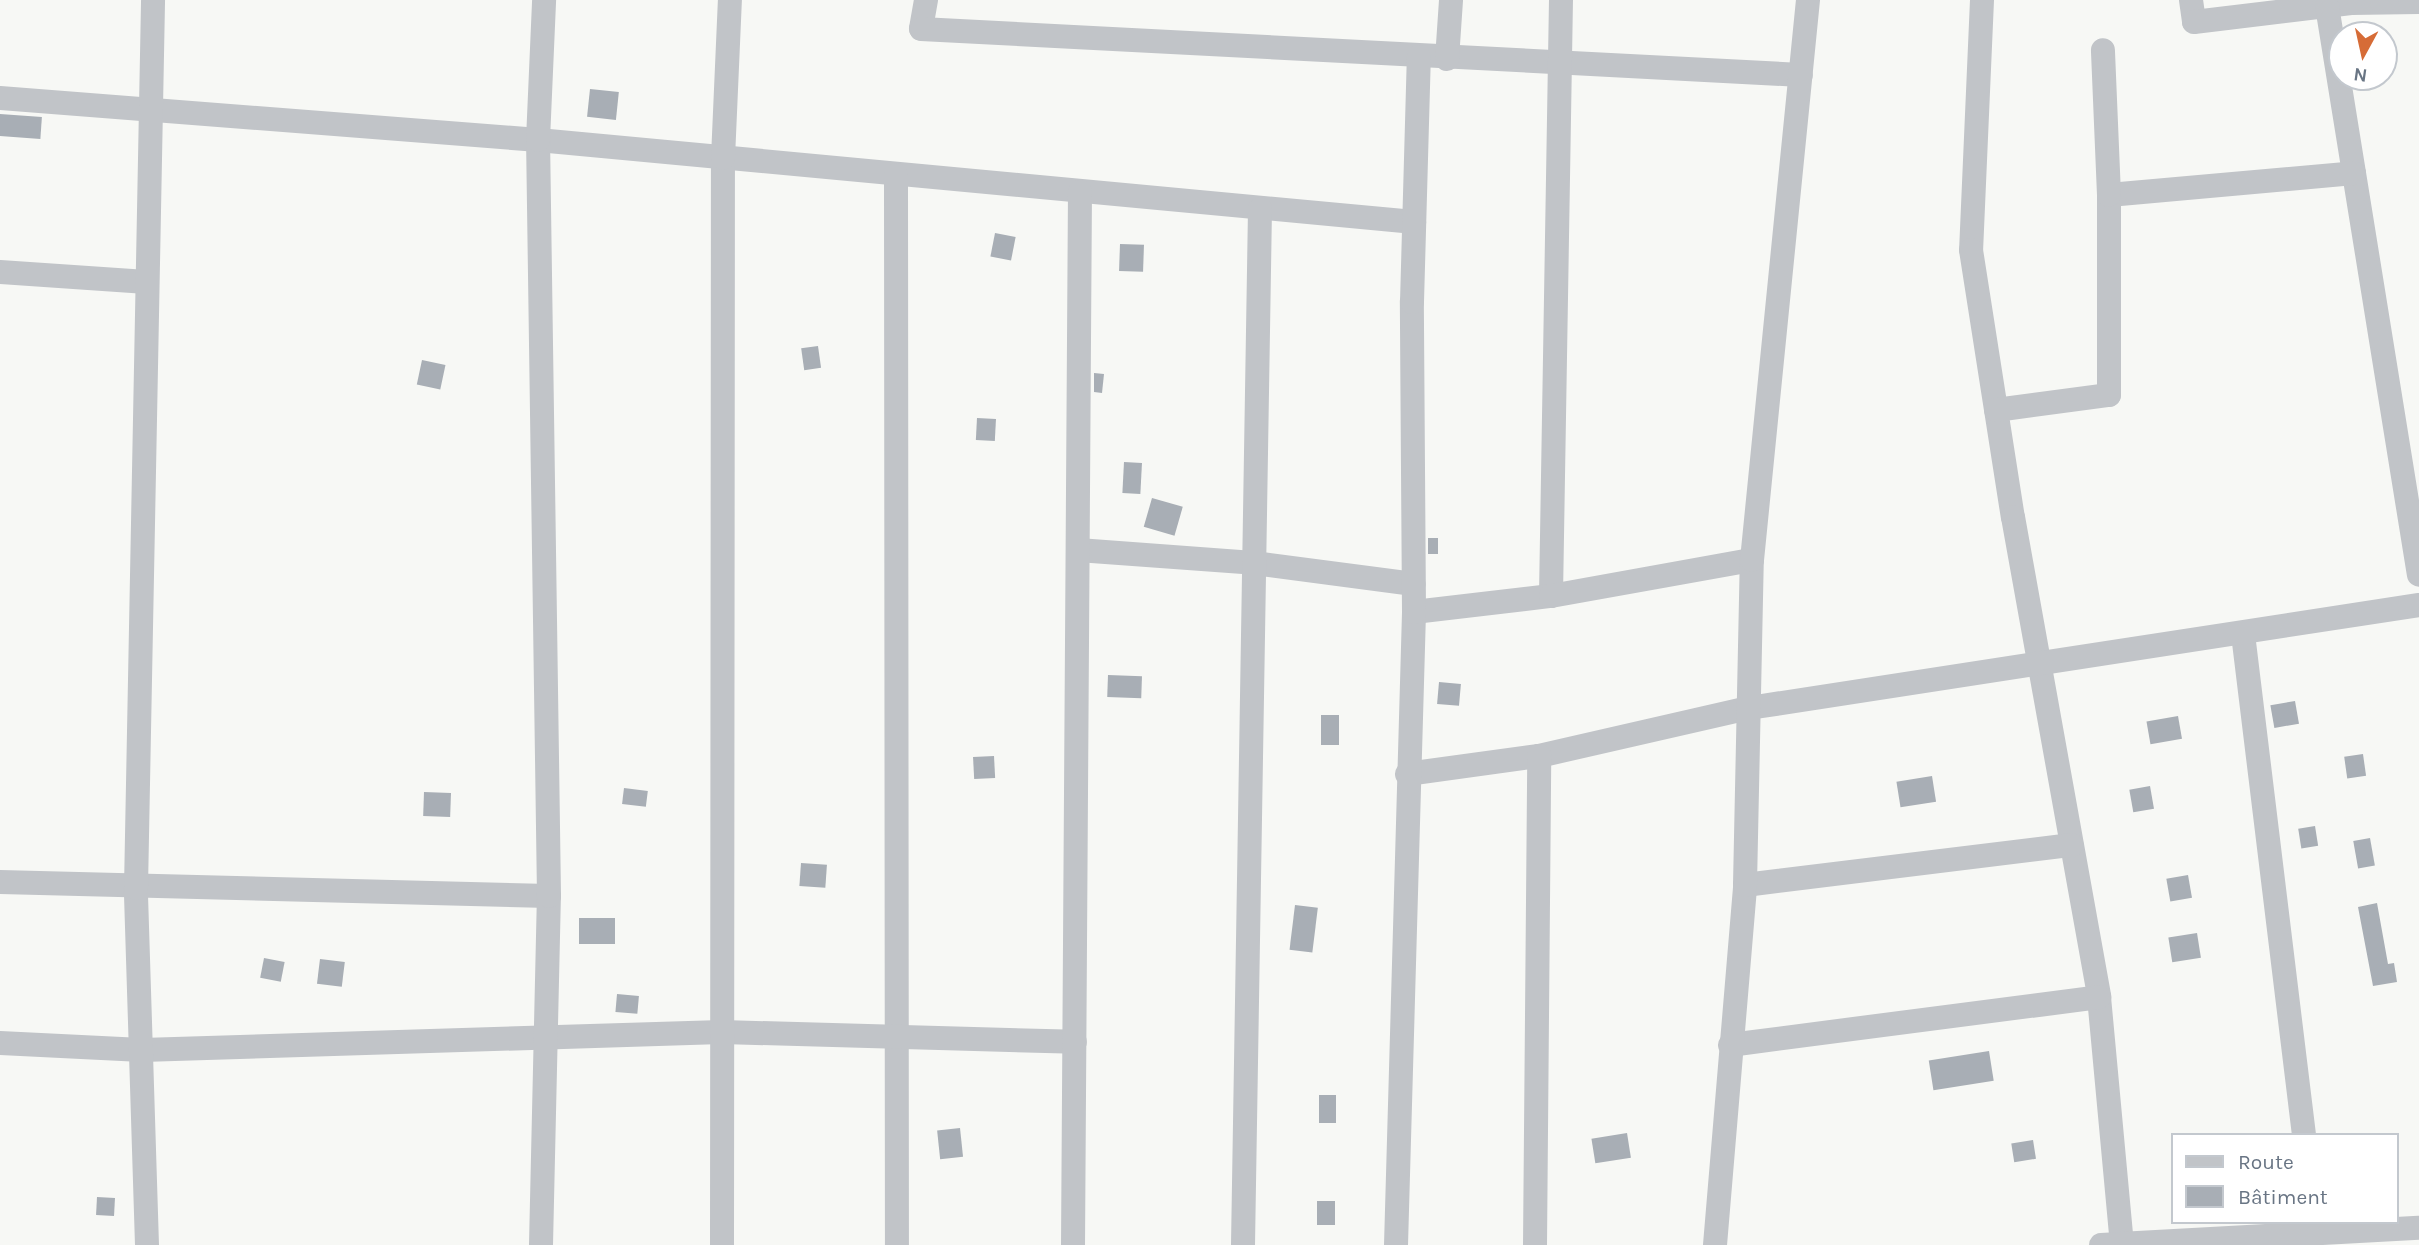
<!DOCTYPE html>
<html>
<head>
<meta charset="utf-8">
<style>
	body { margin:0 }
	#map { position:relative; width:2419px; height:1245px; overflow:hidden; background:#f7f8f5; font-family:Karla,sans-serif }
	div>[style] { position:absolute }
	.building>* { inset:0; background:#a8aeb5; transform-origin:0 0 }
	.minor>* { height:24px; margin:-12px; padding:0 12px; transform-origin:12px; border-radius:12px; background:#c1c4c8 }
	span { translate:-50% -50%; white-space:nowrap; text-align:center; line-height:1.15; -webkit-text-stroke:7px #fff; paint-order:stroke }
	.legend { position:absolute; left:2171px; top:1133px; width:228px; height:91px; box-sizing:border-box; background:#fff; border:2px solid #c3c8ce; margin:0; padding:9px 12px; list-style:none; font-size:21px; color:#697584 }
	.legend li { display:flex; align-items:center; gap:14px; height:35px }
	.legend b { width:35px; border:2px solid #c3c8ce }
	.north { position:absolute; left:2328px; top:21px; width:70px; height:70px; box-sizing:border-box; background:#fff; border:2px solid #c3c8ce; border-radius:50%; rotate:188deg; font-size:19px; font-weight:700; line-height:28px; text-align:center; color:#697584 }
	.north::after { content:''; display:block; margin:auto; width:24px; height:32px; background:#d66c37; clip-path:polygon(50% 0,100% 100%,50% 72%,0 100%) }
</style>
</head>
<body>
<div id="map">
	<div class="building">
		<div style="left:590px;top:89px;width:29px;height:28px;rotate:6deg"></div>
		<div style="left:0;top:114px;width:42px;height:22px;rotate:4deg"></div>
		<div style="left:995px;top:233px;width:21px;height:24px;rotate:11deg"></div>
		<div style="left:1120px;top:244px;width:24px;height:27px;rotate:2deg"></div>
		<div style="left:818px;top:346px;width:22px;height:17px;rotate:82deg"></div>
		<div style="left:422px;top:360px;width:24px;height:25px;rotate:12deg"></div>
		<div style="clip-path:polygon(1094px 373px,1104px 374px,1102px 393px,1094px 392px)"></div>
		<div style="left:977px;top:418px;width:19px;height:22px;rotate:3deg"></div>
		<div style="left:1124px;top:462px;width:18px;height:31px;rotate:3deg"></div>
		<div style="left:1152px;top:498px;width:32px;height:30px;rotate:16deg"></div>
		<div style="left:1428px;top:538px;width:10px;height:16px"></div>
		<div style="left:1108px;top:675px;width:34px;height:22px;rotate:2deg"></div>
		<div style="left:1439px;top:682px;width:22px;height:22px;rotate:5deg"></div>
		<div style="left:2295px;top:701px;width:23px;height:25px;rotate:80deg"></div>
		<div style="left:1321px;top:715px;width:18px;height:30px"></div>
		<div style="left:2178px;top:716px;width:23px;height:32px;rotate:80deg"></div>
		<div style="left:2363px;top:754px;width:22px;height:19px;rotate:82deg"></div>
		<div style="left:994px;top:756px;width:22px;height:21px;rotate:87deg"></div>
		<div style="left:1932px;top:776px;width:26px;height:36px;rotate:81deg"></div>
		<div style="left:2150px;top:786px;width:23px;height:21px;rotate:80deg"></div>
		<div style="left:624px;top:788px;width:24px;height:16px;rotate:7deg"></div>
		<div style="left:424px;top:792px;width:27px;height:24px;rotate:2deg"></div>
		<div style="left:2315px;top:826px;width:20px;height:17px;rotate:81deg"></div>
		<div style="left:2370px;top:838px;width:28px;height:17px;rotate:80deg"></div>
		<div style="left:801px;top:863px;width:26px;height:23px;rotate:4deg"></div>
		<div style="left:2188px;top:875px;width:23px;height:22px;rotate:80deg"></div>
		<div style="clip-path:polygon(2377px 903px,2388px 964px,2394px 963px,2397px 982px,2373px 986px,2358px 907px)"></div>
		<div style="left:1295px;top:905px;width:23px;height:45px;rotate:7deg"></div>
		<div style="left:579px;top:918px;width:36px;height:26px"></div>
		<div style="left:2197px;top:933px;width:25px;height:29px;rotate:81deg"></div>
		<div style="left:264px;top:958px;width:21px;height:20px;rotate:11deg"></div>
		<div style="left:320px;top:959px;width:25px;height:25px;rotate:7deg"></div>
		<div style="left:617px;top:994px;width:22px;height:18px;rotate:5deg"></div>
		<div style="left:1989px;top:1051px;width:30px;height:61px;rotate:81deg"></div>
		<div style="left:1319px;top:1095px;width:17px;height:28px"></div>
		<div style="left:960px;top:1128px;width:29px;height:23px;rotate:84deg"></div>
		<div style="left:1627px;top:1133px;width:25px;height:36px;rotate:81deg"></div>
		<div style="left:2033px;top:1140px;width:19px;height:22px;rotate:81deg"></div>
		<div style="left:97px;top:1197px;width:18px;height:18px;rotate:3deg"></div>
		<div style="left:1317px;top:1201px;width:18px;height:24px"></div>
	</div>
	<div class="minor">
		<div style="left:926px;top:0;width:29px;rotate:100deg"></div>
		<div style="left:921px;top:29px;width:881px;rotate:2.99deg"></div>
		<div style="left:1982px;top:0;width:250px;rotate:92.5deg"></div>
		<div style="left:1971px;top:250px;width:270px;rotate:81.1deg"></div>
		<div style="left:2013px;top:517px;width:488px;rotate:79.8deg"></div>
		<div style="left:2099px;top:997px;width:247px;rotate:84.7deg"></div>
		<div style="left:2191px;top:0;width:22px;rotate:82deg"></div>
		<div style="left:2194px;top:22px;width:158px;rotate:-6.9deg"></div>
		<div style="left:2351px;top:3px;width:68px;rotate:-0.8deg"></div>
		<div style="left:2327px;top:6px;width:576px;rotate:80.82deg"></div>
		<div style="left:1447px;top:59px;width:59px;rotate:-86.1deg"></div>
		<div style="left:0;top:98px;width:540px;rotate:4.46deg"></div>
		<div style="left:538px;top:140px;width:880px;rotate:5.35deg"></div>
		<div style="left:896px;top:175px;width:1070px;rotate:89.95deg"></div>
		<div style="left:2109px;top:195px;width:246px;rotate:-5.1deg"></div>
		<div style="left:0;top:272px;width:147px;rotate:3.9deg"></div>
		<div style="left:1996px;top:410px;width:114px;rotate:-7.6deg"></div>
		<div style="left:2109px;top:395px;width:200px;rotate:-90deg"></div>
		<div style="left:2109px;top:195px;width:145px;rotate:-92.4deg"></div>
		<div style="left:1078px;top:550px;width:176px;rotate:4.2deg"></div>
		<div style="left:1254px;top:563px;width:161px;rotate:7.5deg"></div>
		<div style="left:1551px;top:596px;width:596px;rotate:-89.04deg"></div>
		<div style="left:1414px;top:612px;width:138px;rotate:-6.7deg"></div>
		<div style="left:1551px;top:596px;width:204px;rotate:-10.2deg"></div>
		<div style="left:2243px;top:634px;width:505px;rotate:83.06deg"></div>
		<div style="left:1407px;top:774px;width:133px;rotate:-7.8deg"></div>
		<div style="left:1539px;top:756px;width:215px;rotate:-12.9deg"></div>
		<div style="left:1749px;top:708px;width:678px;rotate:-8.74deg"></div>
		<div style="left:0;top:882px;width:549px;rotate:1.46deg"></div>
		<div style="left:1745px;top:885px;width:329px;rotate:-7deg"></div>
		<div style="left:0;top:1043px;width:142px;rotate:2.8deg"></div>
		<div style="left:142px;top:1050px;width:580px;rotate:-1.78deg"></div>
		<div style="left:722px;top:1032px;width:353px;rotate:1.6deg"></div>
		<div style="left:1730px;top:1045px;width:372px;rotate:-7.4deg"></div>
		<div style="left:147px;top:1245px;width:357px;rotate:-91.8deg"></div>
		<div style="left:136px;top:888px;width:888px;rotate:-88.9deg"></div>
		<div style="left:541px;top:1245px;width:349px;rotate:-88.7deg"></div>
		<div style="left:549px;top:896px;width:756px;rotate:-90.83deg"></div>
		<div style="left:538px;top:140px;width:140px;rotate:-87.5deg"></div>
		<div style="left:722px;top:1245px;width:1087px;rotate:-89.95deg"></div>
		<div style="left:723px;top:158px;width:158px;rotate:-87.5deg"></div>
		<div style="left:1073px;top:1245px;width:1053px;rotate:-89.62deg"></div>
		<div style="left:1243px;top:1245px;width:1036px;rotate:-89.06deg"></div>
		<div style="left:1396px;top:1245px;width:633px;rotate:-88.37deg"></div>
		<div style="left:1414px;top:612px;width:310px;rotate:-90.4deg"></div>
		<div style="left:1412px;top:302px;width:245px;rotate:-88.4deg"></div>
		<div style="left:1535px;top:1245px;width:489px;rotate:-89.5deg"></div>
		<div style="left:1715px;top:1245px;width:361px;rotate:-85.2deg"></div>
		<div style="left:1745px;top:885px;width:325px;rotate:-88.8deg"></div>
		<div style="left:1752px;top:560px;width:563px;rotate:-84.29deg"></div>
		<div style="left:2101px;top:1245px;width:318px;rotate:-3.1deg"></div>
	</div>
	<ul class="legend">
	<li><b style="height:9px;background:#c1c4c8"></b>Route</li>
	<li><b style="height:19px;background:#a8aeb5"></b>Bâtiment</li>
	</ul>
	<div class="north">N</div>
</div>
</body>
</html>
